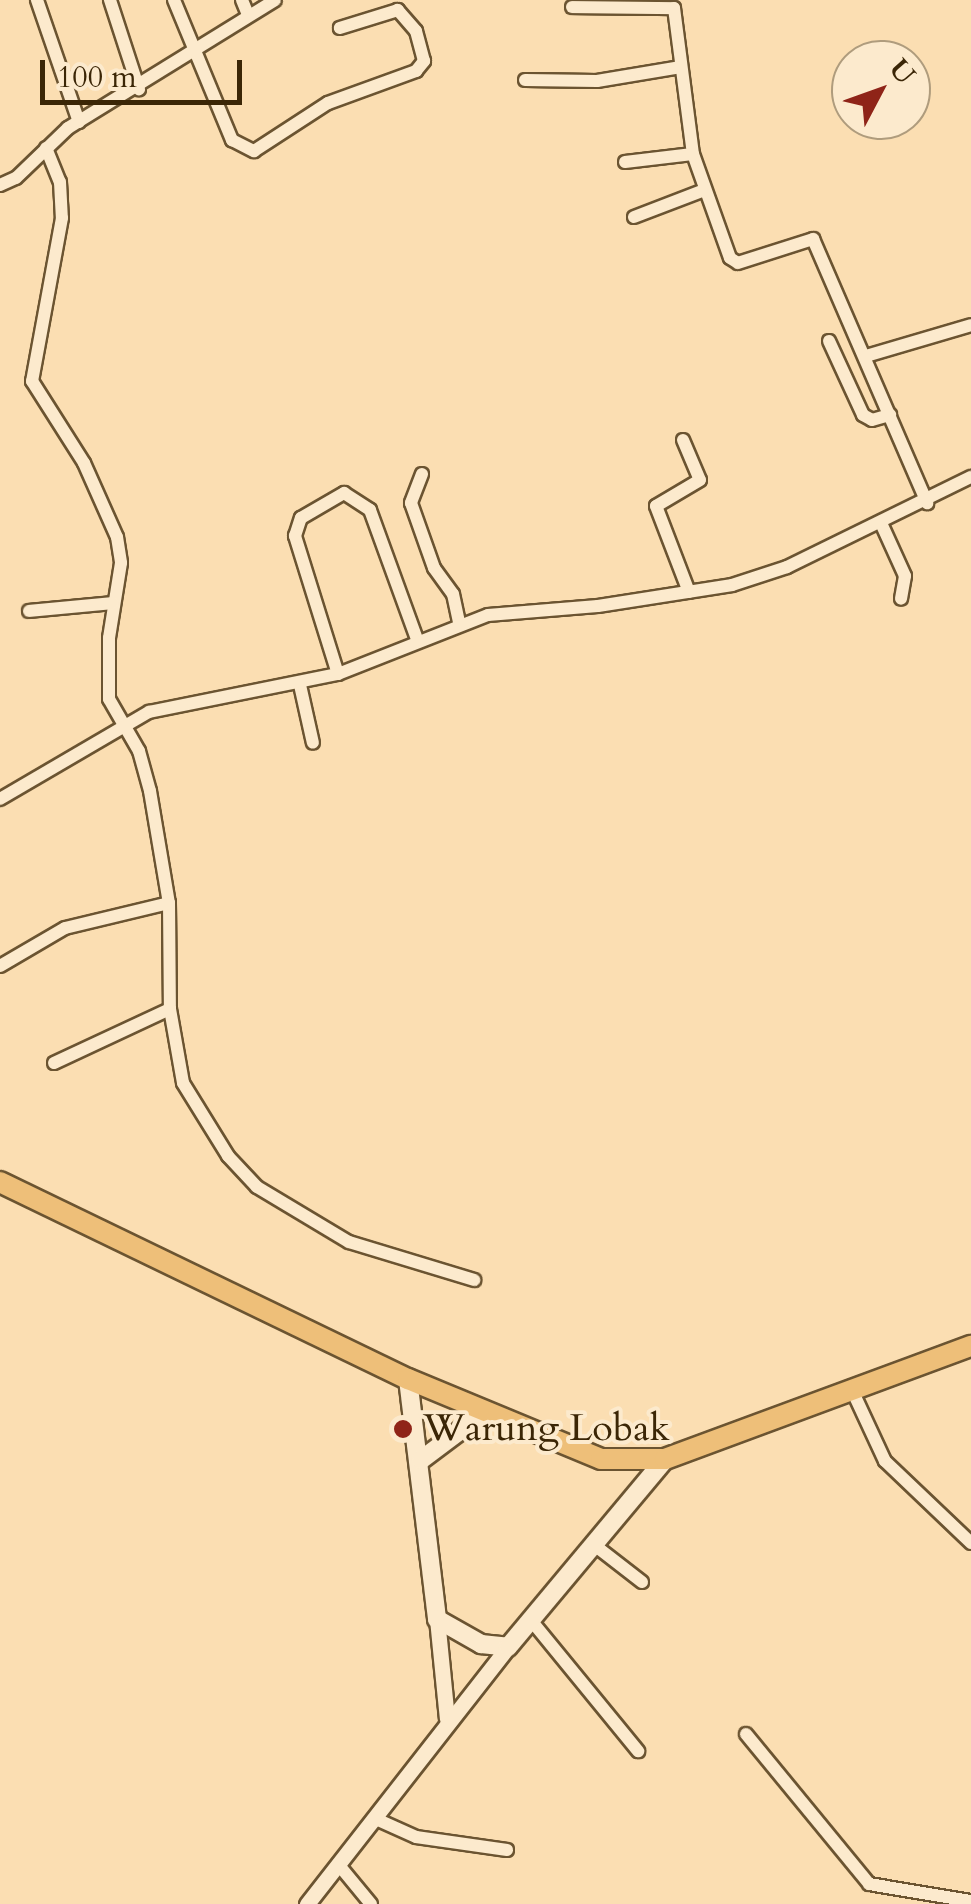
<!DOCTYPE html>
<html>
<head>
<meta charset="utf-8">
<style>
	body { margin:0 }
	#map { position:relative; width:971px; height:1904px; overflow:hidden; background:#fbdeb2; font-family:Cardo,serif }
	div>[style] { position:absolute }
	.roads { filter:drop-shadow(2px 0 #6b5431) drop-shadow(-2px 0 #6b5431) drop-shadow(0 2px #6b5431) drop-shadow(0 -2px #6b5431) }
	.minor>* { height:12px; margin:-6px; padding:0 6px; transform-origin:6px; border-radius:6px; background:#fceacd }
	.tertiary>* { height:15px; margin:-7.5px; padding:0 7.5px; transform-origin:7.5px; border-radius:7.5px; background:#fceacd }
	.secondary>* { height:18px; margin:-9px; padding:0 9px; transform-origin:9px; border-radius:9px; background:#fceacd }
	.primary>* { height:20px; margin:-10px; padding:0 10px; transform-origin:10px; border-radius:10px; background:#eebf79 }
	.dots>* { width:28px; height:28px; translate:-50% -50%; box-sizing:border-box; border:5px solid #fceacd; border-radius:50% }
	span { translate:-50% -50%; white-space:nowrap; text-align:center; line-height:1.15; -webkit-text-stroke:8px #fceacd; paint-order:stroke }
	.poi-label { font-size:38px; color:#3b2606 }
	.left { translate:0 -50%; text-align:left }
	.north { position:absolute; left:831px; top:40px; width:100px; height:100px; box-sizing:border-box; background:#fceacd; border:2px solid #af9c7d; border-radius:50%; rotate:49deg; font-size:28px; font-weight:700; line-height:40px; text-align:center; color:#3b2606 }
	.north::after { content:''; display:block; margin:auto; width:35px; height:45px; background:#8f2418; clip-path:polygon(50% 0,100% 100%,50% 72%,0 100%) }
	.scale { position:absolute; left:40px; top:60px; width:202px; height:45px; box-sizing:border-box; border:5px solid #3b2606; border-top:0; padding-left:12px; font-size:30px; line-height:35px; white-space:nowrap; color:#3b2606; -webkit-text-stroke:8px #fceacd; paint-order:stroke }
</style>
</head>
<body>
<div id="map">
	<div class="roads">
		<div class="minor">
			<div style="left:37px;top:0;width:129px;rotate:71deg"></div>
			<div style="left:110px;top:0;width:94px;rotate:72deg"></div>
			<div style="left:174px;top:0;width:152px;rotate:67.5deg"></div>
			<div style="left:232px;top:140px;width:25px;rotate:27deg"></div>
			<div style="left:254px;top:151px;width:88px;rotate:-33deg"></div>
			<div style="left:328px;top:103px;width:94px;rotate:-20deg"></div>
			<div style="left:416px;top:71px;width:13px;rotate:-51deg"></div>
			<div style="left:424px;top:61px;width:31px;rotate:-105deg"></div>
			<div style="left:416px;top:31px;width:28px;rotate:-131deg"></div>
			<div style="left:398px;top:10px;width:61px;rotate:162.8deg"></div>
			<div style="left:242px;top:0;width:16px;rotate:68deg"></div>
			<div style="left:572px;top:7px;width:102px;rotate:0.6deg"></div>
			<div style="left:674px;top:8px;width:147px;rotate:82.6deg"></div>
			<div style="left:693px;top:154px;width:110px;rotate:70.4deg"></div>
			<div style="left:730px;top:258px;width:9px;rotate:32deg"></div>
			<div style="left:738px;top:263px;width:79px;rotate:-17.7deg"></div>
			<div style="left:813px;top:239px;width:288px;rotate:66.6deg"></div>
			<div style="left:525px;top:80px;width:72px;rotate:0.8deg"></div>
			<div style="left:597px;top:81px;width:85px;rotate:-9.5deg"></div>
			<div style="left:46px;top:148px;width:37px;rotate:68deg"></div>
			<div style="left:60px;top:182px;width:36px;rotate:87deg"></div>
			<div style="left:62px;top:218px;width:166px;rotate:100.4deg"></div>
			<div style="left:32px;top:381px;width:97px;rotate:57.6deg"></div>
			<div style="left:84px;top:463px;width:81px;rotate:66deg"></div>
			<div style="left:117px;top:537px;width:26px;rotate:81deg"></div>
			<div style="left:121px;top:563px;width:76px;rotate:99.1deg"></div>
			<div style="left:109px;top:638px;width:61px;rotate:90deg"></div>
			<div style="left:109px;top:699px;width:60px;rotate:60deg"></div>
			<div style="left:139px;top:751px;width:41px;rotate:74.6deg"></div>
			<div style="left:150px;top:791px;width:114px;rotate:80.4deg"></div>
			<div style="left:169px;top:903px;width:106px;rotate:89.5deg"></div>
			<div style="left:170px;top:1009px;width:75px;rotate:80deg"></div>
			<div style="left:183px;top:1083px;width:86px;rotate:58.3deg"></div>
			<div style="left:228px;top:1156px;width:42px;rotate:46.9deg"></div>
			<div style="left:257px;top:1187px;width:107px;rotate:30.9deg"></div>
			<div style="left:349px;top:1242px;width:131px;rotate:16.9deg"></div>
			<div style="left:625px;top:162px;width:68px;rotate:-6.7deg"></div>
			<div style="left:0;top:185px;width:17px;rotate:-24deg"></div>
			<div style="left:16px;top:178px;width:72px;rotate:-43.9deg"></div>
			<div style="left:68px;top:128px;width:243px;rotate:-31.7deg"></div>
			<div style="left:634px;top:217px;width:73px;rotate:-20.9deg"></div>
			<div style="left:829px;top:341px;width:81px;rotate:65.3deg"></div>
			<div style="left:863px;top:415px;width:10px;rotate:29deg"></div>
			<div style="left:872px;top:420px;width:19px;rotate:-16deg"></div>
			<div style="left:866px;top:356px;width:109px;rotate:-16.4deg"></div>
			<div style="left:683px;top:440px;width:43px;rotate:67deg"></div>
			<div style="left:700px;top:480px;width:51px;rotate:149.4deg"></div>
			<div style="left:656px;top:506px;width:92px;rotate:69deg"></div>
			<div style="left:422px;top:474px;width:31px;rotate:111deg"></div>
			<div style="left:411px;top:503px;width:69px;rotate:70.5deg"></div>
			<div style="left:434px;top:568px;width:32px;rotate:54deg"></div>
			<div style="left:453px;top:594px;width:30px;rotate:78deg"></div>
			<div style="left:881px;top:523px;width:58px;rotate:65.6deg"></div>
			<div style="left:905px;top:576px;width:23px;rotate:100deg"></div>
			<div style="left:29px;top:611px;width:84px;rotate:-5.4deg"></div>
			<div style="left:338px;top:674px;width:145px;rotate:-107.3deg"></div>
			<div style="left:295px;top:536px;width:19px;rotate:-72deg"></div>
			<div style="left:301px;top:518px;width:50px;rotate:-30.2deg"></div>
			<div style="left:344px;top:493px;width:31px;rotate:33deg"></div>
			<div style="left:370px;top:510px;width:137px;rotate:70deg"></div>
			<div style="left:300px;top:685px;width:59px;rotate:77.4deg"></div>
			<div style="left:0;top:799px;width:173px;rotate:-30.3deg"></div>
			<div style="left:149px;top:712px;width:193px;rotate:-11.4deg"></div>
			<div style="left:338px;top:674px;width:161px;rotate:-21.5deg"></div>
			<div style="left:488px;top:615px;width:110px;rotate:-4.7deg"></div>
			<div style="left:598px;top:606px;width:136px;rotate:-8.9deg"></div>
			<div style="left:732px;top:585px;width:58px;rotate:-18.1deg"></div>
			<div style="left:787px;top:567px;width:205px;rotate:-26.1deg"></div>
			<div style="left:0;top:966px;width:75px;rotate:-30.3deg"></div>
			<div style="left:65px;top:928px;width:107px;rotate:-13.5deg"></div>
			<div style="left:54px;top:1063px;width:128px;rotate:-25deg"></div>
			<div style="left:852px;top:1390px;width:78px;rotate:65.1deg"></div>
			<div style="left:885px;top:1461px;width:119px;rotate:43.6deg"></div>
			<div style="left:593px;top:1544px;width:62px;rotate:37.8deg"></div>
			<div style="left:530px;top:1619px;width:171px;rotate:50.7deg"></div>
			<div style="left:746px;top:1734px;width:194px;rotate:50.6deg"></div>
			<div style="left:869px;top:1884px;width:103px;rotate:9.5deg"></div>
			<div style="left:376px;top:1819px;width:44px;rotate:24.2deg"></div>
			<div style="left:416px;top:1837px;width:92px;rotate:8.1deg"></div>
			<div style="left:338px;top:1864px;width:52px;rotate:50.5deg"></div>
		</div>
		<div class="tertiary">
			<div style="left:437px;top:1619px;width:100px;rotate:84.3deg"></div>
			<div style="left:307px;top:1904px;width:326px;rotate:-52deg"></div>
		</div>
		<div class="secondary">
			<div style="left:408px;top:1379px;width:242px;rotate:83.1deg"></div>
			<div style="left:437px;top:1619px;width:51px;rotate:29.6deg"></div>
			<div style="left:481px;top:1644px;width:27px;rotate:6deg"></div>
			<div style="left:508px;top:1647px;width:245px;rotate:-50.1deg"></div>
			<div style="left:421px;top:1460px;width:80px;rotate:-36.9deg"></div>
		</div>
		<div class="primary">
			<div style="left:0;top:1182px;width:453px;rotate:25.8deg"></div>
			<div style="left:408px;top:1379px;width:209px;rotate:22.5deg"></div>
			<div style="left:601px;top:1459px;width:64px"></div>
			<div style="left:665px;top:1459px;width:326px;rotate:-20.3deg"></div>
		</div>
	</div>
	<div class="dots">
		<div style="left:403px;top:1429px;background:#8f2418"></div>
	</div>
	<div class="poi-label">
		<span class="left" style="left:423px;top:1429px">Warung Lobak</span>
	</div>
	<div class="north">U</div>
	<div class="scale">100 m</div>
</div>
</body>
</html>
